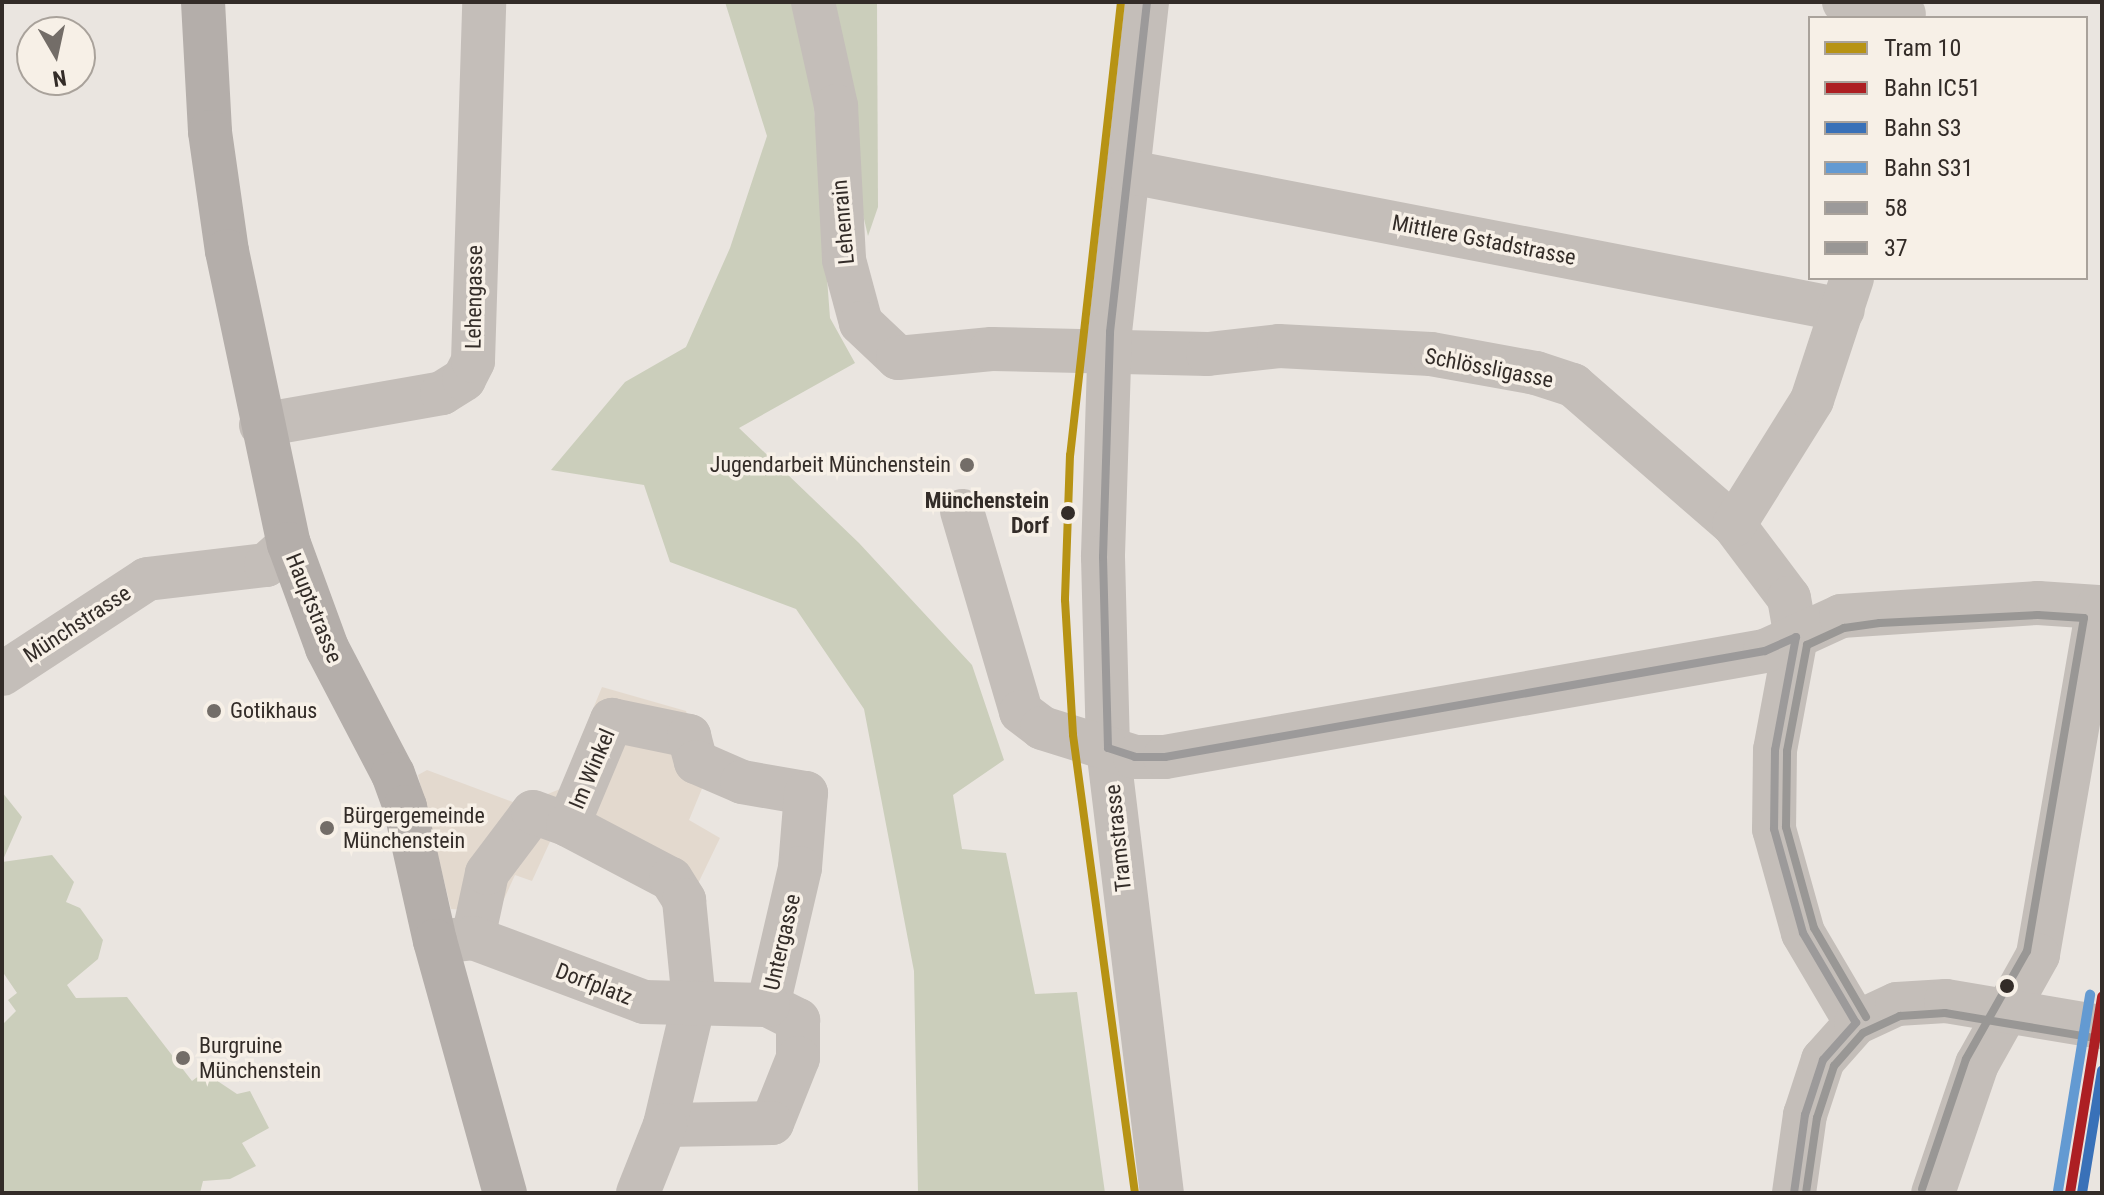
<!DOCTYPE html>
<html>
<head>
<meta charset="utf-8">
<style>
	body { margin:0 }
	#map { position:relative; width:2104px; height:1195px; overflow:hidden; background:#eae5e0; font-family:"Roboto Condensed",sans-serif }
	div>[style] { position:absolute }
	.green>* { inset:0; background:#cbcebb }
	.plaza>* { inset:0; background:#e3d9ce }
	.minor>* { height:44px; margin:-22px; padding:0 22px; transform-origin:22px; border-radius:22px; background:#c4beb9 }
	.secondary>* { height:44px; margin:-22px; padding:0 22px; transform-origin:22px; border-radius:22px; background:#b4aeaa }
	.minor-bridge>* { height:44px; margin:-22px; padding:0 22px; transform-origin:22px; border-radius:22px; background:#c4beb9 }
	.bus-1>* { height:8px; margin:-4px; padding:0 4px; transform-origin:4px; border-radius:4px; background:#9c9a9a }
	.bus-2>* { height:8px; margin:-4px; padding:0 4px; transform-origin:4px; border-radius:4px; background:#999795 }
	.rail-1>* { height:10px; margin:-5px; padding:0 5px; transform-origin:5px; border-radius:5px; background:#ad1f23 }
	.rail-2>* { height:10px; margin:-5px; padding:0 5px; transform-origin:5px; border-radius:5px; background:#3971b8 }
	.rail-3>* { height:10px; margin:-5px; padding:0 5px; transform-origin:5px; border-radius:5px; background:#639ad2 }
	.tram-1>* { height:8px; margin:-4px; padding:0 4px; transform-origin:4px; border-radius:4px; background:#b79314 }
	.dots>* { width:22px; height:22px; translate:-50% -50%; box-sizing:border-box; border:4px solid #f7f0e7; border-radius:50% }
	span { translate:-50% -50%; white-space:nowrap; text-align:center; line-height:1.15; -webkit-text-stroke:7px #f7f0e7; paint-order:stroke }
	.street-label { font-size:22px; color:#332c28 }
	.poi-label { font-size:22px; color:#332c28 }
	.right { translate:-100% -50%; text-align:right }
	.left { translate:0 -50%; text-align:left }
	.stop-label { font-size:22px; color:#332c28; font-weight:700 }
	.frame { position:absolute; inset:0; border:4px solid #332c28; pointer-events:none }
	.legend { position:absolute; left:1808px; top:16px; width:280px; height:264px; box-sizing:border-box; background:#f7f0e7; border:2px solid #a9a29b; margin:0; padding:10px 14px; list-style:none; font-size:24px; color:#332c28 }
	.legend li { display:flex; align-items:center; gap:16px; height:40px }
	.legend b { width:40px; border:2px solid #a9a29b }
	.north { position:absolute; left:16px; top:16px; width:80px; height:80px; box-sizing:border-box; background:#f7f0e7; border:2px solid #a9a29b; border-radius:50%; rotate:171deg; font-size:22px; font-weight:700; line-height:32px; text-align:center; color:#332c28 }
	.north::after { content:''; display:block; margin:auto; width:28px; height:36px; background:#736d68; clip-path:polygon(50% 0,100% 100%,50% 72%,0 100%) }
</style>
</head>
<body>
<div id="map">
	<div class="green">
		<div style="clip-path:polygon(725px 2px,799px 2px,810px 52px,830px 318px,855px 363px,739px 428px,859px 543px,972px 665px,1004px 760px,953px 795px,962px 849px,1006px 853px,1035px 994px,1077px 992px,1105px 1193px,918px 1193px,914px 971px,864px 709px,796px 609px,670px 562px,644px 485px,551px 470px,625px 382px,686px 347px,730px 248px,767px 136px)"></div>
		<div style="clip-path:polygon(813px 2px,877px 2px,878px 207px,868px 236px)"></div>
		<div style="clip-path:polygon(2px 792px,22px 817px,2px 862px,52px 855px,74px 882px,66px 902px,80px 908px,103px 940px,98px 959px,67px 985px,76px 998px,127px 997px,192px 1081px,204px 1072px,237px 1094px,250px 1091px,269px 1128px,242px 1143px,256px 1166px,230px 1179px,203px 1181px,200px 1193px,2px 1193px,2px 1025px,16px 1011px,8px 1000px,17px 993px,2px 971px)"></div>
	</div>
	<div class="plaza">
		<div style="clip-path:polygon(602px 687px,686px 711px,708px 774px,689px 820px,720px 838px,692px 896px,554px 833px,532px 881px,515px 875px,498px 912px,451px 909px,418px 775px,427px 770px,521px 805px,560px 789px)"></div>
	</div>
	<div class="minor">
		<div style="left:813px;top:2px;width:107px;rotate:77.5deg"></div>
		<div style="left:836px;top:106px;width:154px;rotate:87deg"></div>
		<div style="left:844px;top:260px;width:65px;rotate:74.9deg"></div>
		<div style="left:861px;top:323px;width:51px;rotate:43.4deg"></div>
		<div style="left:898px;top:358px;width:94px;rotate:-5.5deg"></div>
		<div style="left:992px;top:349px;width:216px;rotate:1.3deg"></div>
		<div style="left:1208px;top:354px;width:71px;rotate:-6.4deg"></div>
		<div style="left:1279px;top:346px;width:152px;rotate:3deg"></div>
		<div style="left:1431px;top:354px;width:107px;rotate:10.3deg"></div>
		<div style="left:1536px;top:373px;width:39px;rotate:18deg"></div>
		<div style="left:1573px;top:385px;width:213px;rotate:41deg"></div>
		<div style="left:1734px;top:525px;width:91px;rotate:53deg"></div>
		<div style="left:1789px;top:598px;width:40px;rotate:80deg"></div>
		<div style="left:1796px;top:637px;width:115px;rotate:100.5deg"></div>
		<div style="left:1775px;top:750px;width:79px;rotate:90.7deg"></div>
		<div style="left:1774px;top:829px;width:108px;rotate:74.4deg"></div>
		<div style="left:1803px;top:933px;width:104px;rotate:59.5deg"></div>
		<div style="left:1147px;top:2px;width:332px;rotate:96.4deg"></div>
		<div style="left:1110px;top:332px;width:225px;rotate:91.8deg"></div>
		<div style="left:1103px;top:557px;width:191px;rotate:88.5deg"></div>
		<div style="left:1108px;top:748px;width:448px;rotate:83.1deg"></div>
		<div style="left:1844px;top:2px;width:61px;rotate:11.3deg"></div>
		<div style="left:1125px;top:171px;width:731px;rotate:10.96deg"></div>
		<div style="left:261px;top:425px;width:184px;rotate:-10deg"></div>
		<div style="left:442px;top:393px;width:26px;rotate:-32deg"></div>
		<div style="left:464px;top:379px;width:20px;rotate:-63deg"></div>
		<div style="left:473px;top:361px;width:359px;rotate:-88.2deg"></div>
		<div style="left:962px;top:511px;width:209px;rotate:73.6deg"></div>
		<div style="left:1021px;top:712px;width:26px;rotate:37deg"></div>
		<div style="left:1042px;top:728px;width:97px;rotate:17.3deg"></div>
		<div style="left:1135px;top:757px;width:30px"></div>
		<div style="left:1165px;top:757px;width:609px;rotate:-10.02deg"></div>
		<div style="left:1765px;top:651px;width:84px;rotate:-24.7deg"></div>
		<div style="left:1841px;top:616px;width:197px;rotate:-3.8deg"></div>
		<div style="left:2038px;top:603px;width:60px;rotate:3.8deg"></div>
		<div style="left:2098px;top:607px;width:353px;rotate:99.8deg"></div>
		<div style="left:2038px;top:955px;width:125px;rotate:119.2deg"></div>
		<div style="left:1977px;top:1064px;width:136px;rotate:108.8deg"></div>
		<div style="left:1734px;top:525px;width:147px;rotate:-58deg"></div>
		<div style="left:1812px;top:400px;width:128px;rotate:-71.8deg"></div>
		<div style="left:2px;top:674px;width:173px;rotate:-33.2deg"></div>
		<div style="left:147px;top:579px;width:120px;rotate:-6.7deg"></div>
		<div style="left:266px;top:565px;width:31px;rotate:-42deg"></div>
		<div style="left:568px;top:825px;width:114px;rotate:-67.3deg"></div>
		<div style="left:612px;top:720px;width:79px;rotate:11.7deg"></div>
		<div style="left:689px;top:736px;width:27px;rotate:75deg"></div>
		<div style="left:696px;top:762px;width:50px;rotate:23.5deg"></div>
		<div style="left:742px;top:782px;width:65px;rotate:9.8deg"></div>
		<div style="left:806px;top:793px;width:75px;rotate:94.6deg"></div>
		<div style="left:800px;top:868px;width:141px;rotate:103.1deg"></div>
		<div style="left:768px;top:1005px;width:34px;rotate:27deg"></div>
		<div style="left:798px;top:1020px;width:38px;rotate:90deg"></div>
		<div style="left:798px;top:1058px;width:70px;rotate:111.8deg"></div>
		<div style="left:772px;top:1123px;width:107px;rotate:178.9deg"></div>
		<div style="left:473px;top:938px;width:66px;rotate:-77.8deg"></div>
		<div style="left:487px;top:873px;width:76px;rotate:-53deg"></div>
		<div style="left:533px;top:812px;width:37px;rotate:20deg"></div>
		<div style="left:568px;top:825px;width:116px;rotate:27.7deg"></div>
		<div style="left:671px;top:879px;width:25px;rotate:58deg"></div>
		<div style="left:684px;top:900px;width:102px;rotate:84.4deg"></div>
		<div style="left:694px;top:1002px;width:126px;rotate:103.3deg"></div>
		<div style="left:665px;top:1125px;width:73px;rotate:111.7deg"></div>
		<div style="left:446px;top:941px;width:27px;rotate:-6deg"></div>
		<div style="left:473px;top:938px;width:183px;rotate:20.5deg"></div>
		<div style="left:644px;top:1002px;width:124px;rotate:1.4deg"></div>
		<div style="left:1794px;top:1193px;width:79px;rotate:-82deg"></div>
		<div style="left:1805px;top:1115px;width:58px;rotate:-71.9deg"></div>
		<div style="left:1823px;top:1060px;width:50px;rotate:-48.3deg"></div>
		<div style="left:1856px;top:1023px;width:45px;rotate:-24.9deg"></div>
		<div style="left:1897px;top:1004px;width:49px;rotate:-3.5deg"></div>
	</div>
	<div class="secondary">
		<div style="left:203px;top:2px;width:130px;rotate:86.9deg"></div>
		<div style="left:210px;top:132px;width:120px;rotate:81.9deg"></div>
		<div style="left:227px;top:251px;width:299px;rotate:78.1deg"></div>
		<div style="left:289px;top:544px;width:111px;rotate:69.9deg"></div>
		<div style="left:327px;top:648px;width:142px;rotate:62.4deg"></div>
		<div style="left:393px;top:774px;width:35px;rotate:70deg"></div>
		<div style="left:405px;top:807px;width:137px;rotate:77.4deg"></div>
		<div style="left:435px;top:941px;width:262px;rotate:74.5deg"></div>
	</div>
	<div class="minor-bridge">
		<div style="left:1946px;top:1001px;width:158px;rotate:9.5deg"></div>
	</div>
	<div class="bus-1">
		<div style="left:1796px;top:637px;width:115px;rotate:100.5deg"></div>
		<div style="left:1775px;top:750px;width:79px;rotate:90.7deg"></div>
		<div style="left:1774px;top:829px;width:108px;rotate:74.4deg"></div>
		<div style="left:1803px;top:933px;width:104px;rotate:59.5deg"></div>
		<div style="left:1108px;top:748px;width:191px;rotate:-91.5deg"></div>
		<div style="left:1103px;top:557px;width:225px;rotate:-88.2deg"></div>
		<div style="left:1110px;top:332px;width:332px;rotate:-83.6deg"></div>
		<div style="left:1108px;top:748px;width:28px;rotate:18deg"></div>
		<div style="left:1135px;top:757px;width:30px"></div>
		<div style="left:1165px;top:757px;width:609px;rotate:-10.02deg"></div>
		<div style="left:1765px;top:651px;width:34px;rotate:-24deg"></div>
		<div style="left:1794px;top:1193px;width:79px;rotate:-82deg"></div>
		<div style="left:1805px;top:1115px;width:58px;rotate:-71.9deg"></div>
		<div style="left:1823px;top:1060px;width:50px;rotate:-48.3deg"></div>
	</div>
	<div class="bus-2">
		<div style="left:1866px;top:1017px;width:103px;rotate:-120.3deg"></div>
		<div style="left:1814px;top:928px;width:105px;rotate:-105.5deg"></div>
		<div style="left:1786px;top:827px;width:76px;rotate:-89.2deg"></div>
		<div style="left:1787px;top:751px;width:108px;rotate:-79.3deg"></div>
		<div style="left:1807px;top:645px;width:41px;rotate:-24.7deg"></div>
		<div style="left:1844px;top:628px;width:36px;rotate:-8deg"></div>
		<div style="left:1880px;top:623px;width:158px;rotate:-2.9deg"></div>
		<div style="left:2038px;top:615px;width:46px;rotate:3.7deg"></div>
		<div style="left:2084px;top:618px;width:338px;rotate:99.7deg"></div>
		<div style="left:2027px;top:951px;width:124px;rotate:119.5deg"></div>
		<div style="left:1966px;top:1059px;width:137px;rotate:108.7deg"></div>
		<div style="left:1806px;top:1193px;width:76px;rotate:-81.7deg"></div>
		<div style="left:1817px;top:1118px;width:55px;rotate:-71.9deg"></div>
		<div style="left:1834px;top:1066px;width:44px;rotate:-48.7deg"></div>
		<div style="left:1863px;top:1033px;width:41px;rotate:-24.7deg"></div>
		<div style="left:1900px;top:1016px;width:45px;rotate:-3.8deg"></div>
		<div style="left:1945px;top:1013px;width:157px;rotate:9.5deg"></div>
	</div>
	<div class="rail-1">
		<div style="left:2070px;top:1193px;width:199px;rotate:-80.7deg"></div>
	</div>
	<div class="rail-2">
		<div style="left:2082px;top:1193px;width:124px;rotate:-80.7deg"></div>
	</div>
	<div class="rail-3">
		<div style="left:2058px;top:1191px;width:199px;rotate:-80.7deg"></div>
	</div>
	<div class="tram-1">
		<div style="left:1121px;top:2px;width:456px;rotate:96.4deg"></div>
		<div style="left:1070px;top:455px;width:145px;rotate:92deg"></div>
		<div style="left:1065px;top:600px;width:135px;rotate:86.6deg"></div>
		<div style="left:1073px;top:735px;width:462px;rotate:82.3deg"></div>
	</div>
	<div class="dots">
		<div style="left:967px;top:465px;background:#736d68"></div>
		<div style="left:1068px;top:513px;background:#332c28"></div>
		<div style="left:214px;top:711px;background:#736d68"></div>
		<div style="left:327px;top:828px;background:#736d68"></div>
		<div style="left:2007px;top:986px;background:#332c28"></div>
		<div style="left:183px;top:1058px;background:#736d68"></div>
	</div>
	<div class="street-label">
		<span style="left:843px;top:222px;rotate:-95deg">Lehenrain</span>
		<span style="left:1484px;top:240px;rotate:11deg">Mittlere Gstadstrasse</span>
		<span style="left:474px;top:297px;rotate:-89deg">Lehengasse</span>
		<span style="left:1489px;top:368px;rotate:11deg">Schlössligasse</span>
		<span style="left:314px;top:608px;rotate:68deg">Hauptstrasse</span>
		<span style="left:77px;top:624px;rotate:-33deg">Münchstrasse</span>
		<span style="left:592px;top:769px;rotate:-67deg">Im Winkel</span>
		<span style="left:1118px;top:838px;rotate:-96deg">Tramstrasse</span>
		<span style="left:782px;top:942px;rotate:-77deg">Untergasse</span>
		<span style="left:594px;top:984px;rotate:21deg">Dorfplatz</span>
	</div>
	<div class="poi-label">
		<span class="right" style="left:951px;top:465px">Jugendarbeit Münchenstein</span>
		<span class="left" style="left:230px;top:711px">Gotikhaus</span>
		<span class="left" style="left:343px;top:828px">Bürgergemeinde<br>Münchenstein</span>
		<span class="left" style="left:199px;top:1058px">Burgruine<br>Münchenstein</span>
	</div>
	<div class="stop-label">
		<span class="right" style="left:1049px;top:513px">Münchenstein<br>Dorf</span>
	</div>
	<div class="frame"></div>
	<ul class="legend">
	<li><b style="height:10px;background:#b79314"></b>Tram 10</li>
	<li><b style="height:10px;background:#ad1f23"></b>Bahn IC51</li>
	<li><b style="height:10px;background:#3971b8"></b>Bahn S3</li>
	<li><b style="height:10px;background:#639ad2"></b>Bahn S31</li>
	<li><b style="height:10px;background:#9c9a9a"></b>58</li>
	<li><b style="height:10px;background:#999795"></b>37</li>
	</ul>
	<div class="north">N</div>
</div>
</body>
</html>
